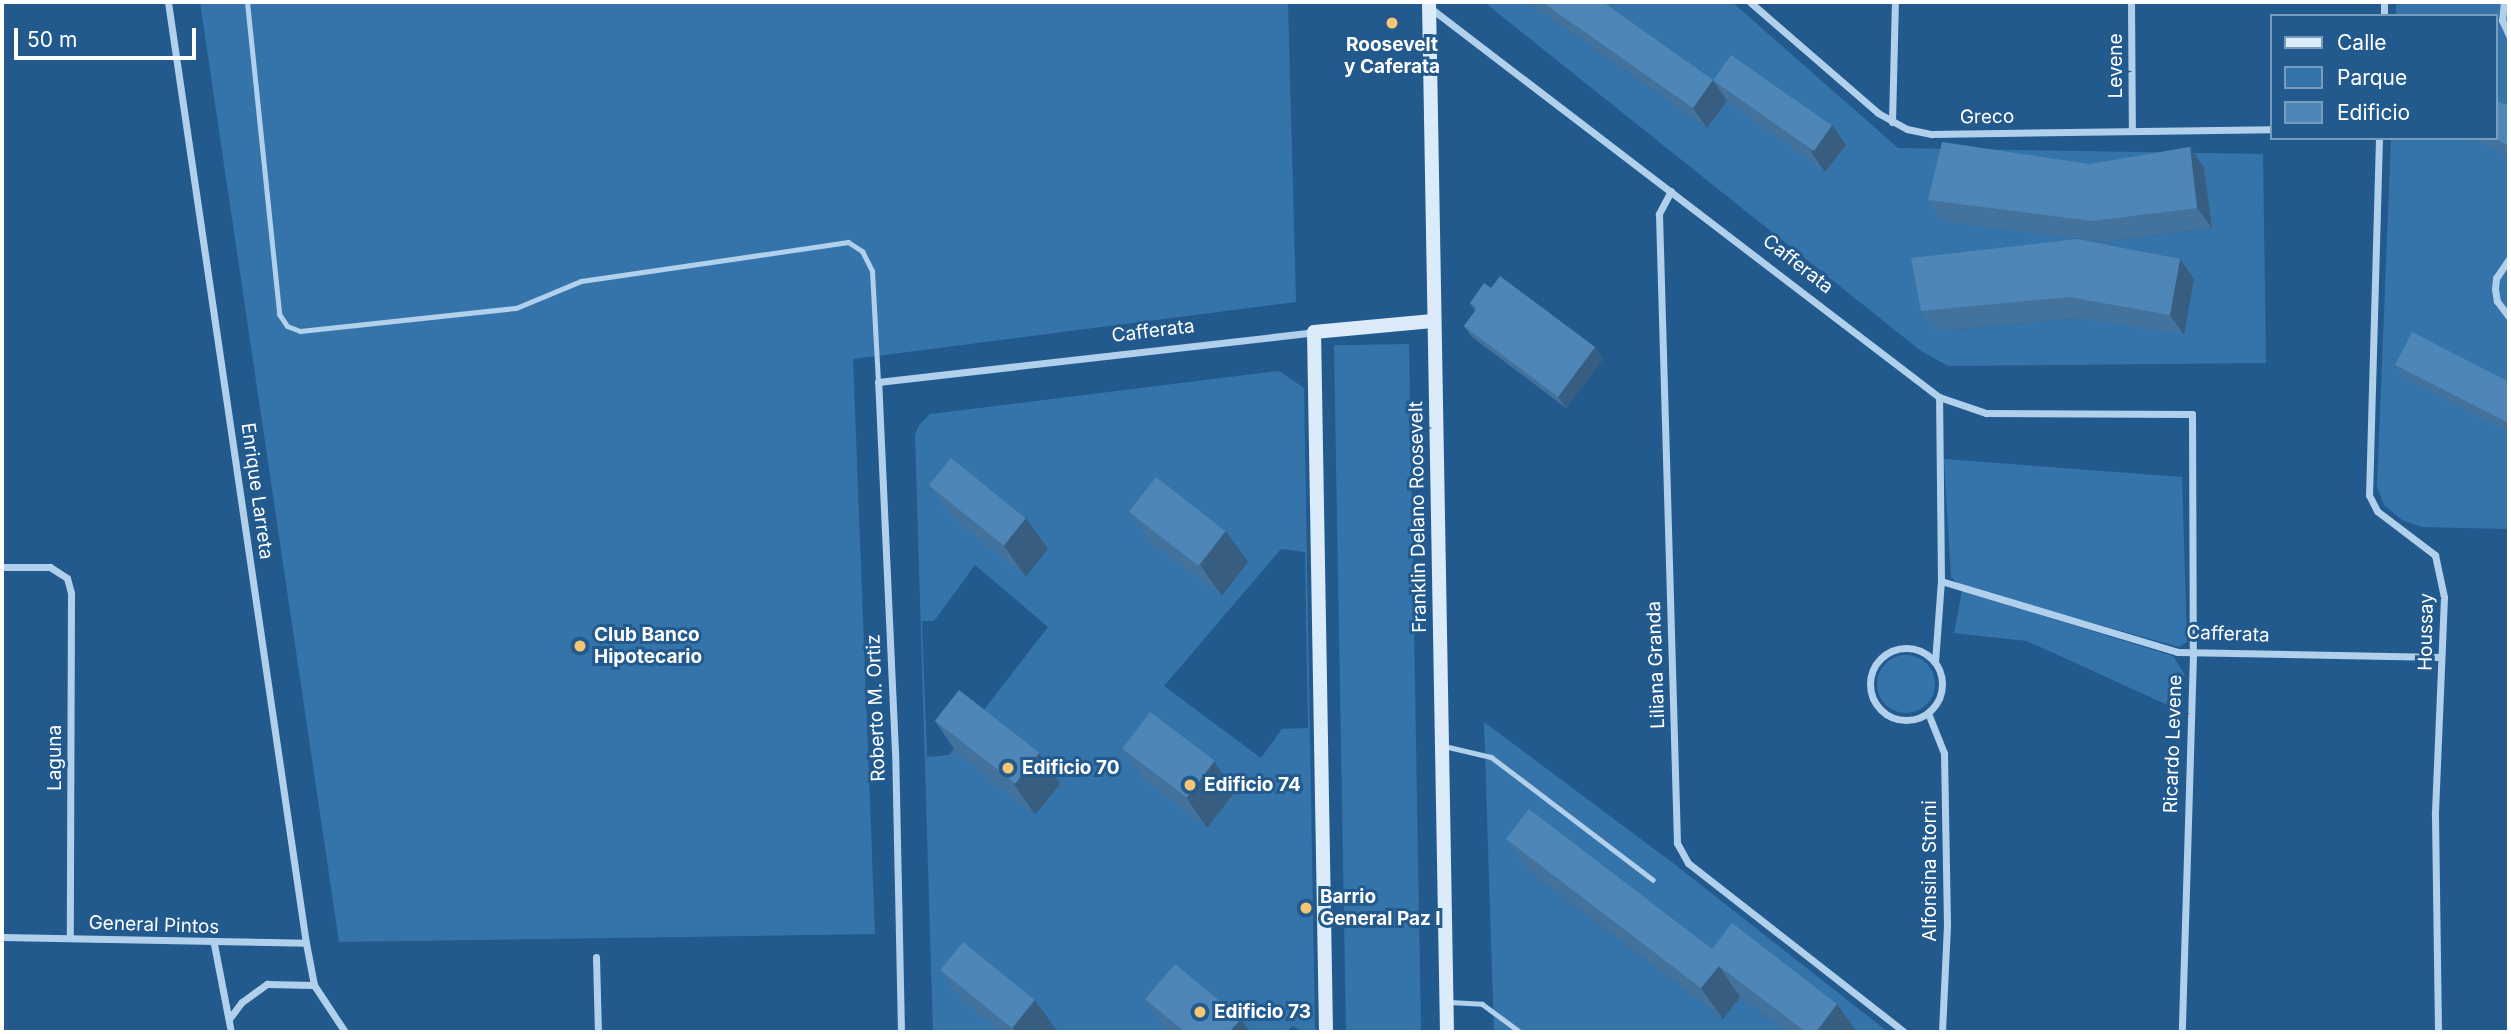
<!DOCTYPE html>
<html>
<head>
<meta charset="utf-8">
<style>
	body { margin:0 }
	#map { position:relative; width:2511px; height:1034px; overflow:hidden; background:#225a8e; font-family:Inter,sans-serif }
	div>[style] { position:absolute }
	.green>* { inset:0; background:#3574ab; transform-origin:0 0 }
	.round { border-radius:50% }
	.lane>* { height:5px; margin:-2.5px; padding:0 2.5px; transform-origin:2.5px; border-radius:2.5px; background:#b1d0ec }
	.street>* { height:7px; margin:-3.5px; padding:0 3.5px; transform-origin:3.5px; border-radius:3.5px; background:#b1d0ec }
	.street>.ring { margin:-3.5px; padding:0; box-sizing:content-box; background:none; border:7px solid #b1d0ec; border-radius:50% }
	.secondary>* { height:14px; margin:-7px; padding:0 7px; transform-origin:7px; border-radius:7px; background:#dcebf9 }
	.wall>* { inset:0; background:#43739d }
	.shaded-wall>* { inset:0; background:#375e80 }
	.building>* { inset:0; background:#4e86b7; transform-origin:0 0 }
	.dots>* { width:19px; height:19px; translate:-50% -50%; box-sizing:border-box; border:4px solid #225a8e; border-radius:50% }
	span { translate:-50% -50%; white-space:nowrap; text-align:center; line-height:1.15; -webkit-text-stroke:6px #225a8e; paint-order:stroke }
	.poi-label { font-size:19px; color:#fff; font-weight:700 }
	.left { translate:0 -50%; text-align:left }
	.street-label { font-size:19px; color:#fff }
	.frame { position:absolute; inset:0; border:4px solid #fff; pointer-events:none }
	.legend { position:absolute; left:2270px; top:14px; width:228px; height:126px; box-sizing:border-box; background:#225a8e; border:2px solid #7a9cbb; margin:0; padding:9px 12px; list-style:none; font-size:21px; color:#fff }
	.legend li { display:flex; align-items:center; gap:14px; height:35px }
	.legend b { width:35px; border:2px solid #7a9cbb }
	.scale { position:absolute; left:14px; top:28px; width:182px; height:32px; box-sizing:border-box; border:4px solid #fff; border-top:0; padding-left:9px; font-size:21px; line-height:24px; white-space:nowrap; color:#fff; -webkit-text-stroke:5px #225a8e; paint-order:stroke }
</style>
</head>
<body>
<div id="map">
	<div class="green">
		<div style="clip-path:polygon(200px 2px,1288px 2px,1296px 302px,853px 359px,875px 934px,339px 942px)"></div>
		<div style="clip-path:polygon(evenodd,1484px 2px,1527px 2px,1707px 128px,1727px 100px,1588px 2px,1732px 2px,1898px 148px,2263px 154px,2266px 363px,1948px 366px,1921px 351px,1484px 2px,1943px 220px,2212px 228px,2106px 242px,1943px 220px,1484px 2px,2194px 279px,2083px 318px,1936px 331px,2194px 279px)"></div>
		<div style="clip-path:polygon(2396px 2px,2509px 2px,2509px 529px,2422px 527px,2402px 520px,2384px 505px,2377px 487px,2391px 138px,2495px 138px,2495px 16px,2396px 16px)"></div>
		<div style="left:1409px;top:344px;width:688px;height:75px;rotate:89deg"></div>
		<div style="clip-path:polygon(evenodd,1279px 371px,1304px 388px,1315px 1032px,1302px 1032px,1293px 1026px,1287px 1032px,933px 1032px,915px 435px,919px 425px,930px 414px,1279px 371px,1281px 549px,1305px 552px,1308px 728px,1282px 729px,1261px 758px,1164px 686px,1281px 549px,1279px 371px,975px 565px,1048px 627px,949px 755px,927px 757px,922px 621px,934px 621px,975px 565px)"></div>
		<div style="clip-path:polygon(1944px 459px,2182px 477px,2187px 642px,2179px 647px,1961px 586px,1951px 577px)"></div>
		<div style="clip-path:polygon(1962px 591px,2173px 656px,2185px 675px,2172px 707px,2027px 641px,1954px 633px)"></div>
		<div class="round" style="left:1877px;top:655px;width:58px;height:58px"></div>
		<div style="clip-path:polygon(1484px 722px,1673px 863px,1888px 1032px,1856px 1032px,1734px 980px,1528px 870px,1723px 1019px,1740px 997px,1787px 1032px,1494px 1032px)"></div>
	</div>
	<div class="lane">
		<div style="left:247px;top:2px;width:314px;rotate:84.1deg"></div>
		<div style="left:279px;top:314px;width:14px;rotate:56deg"></div>
		<div style="left:287px;top:326px;width:14px;rotate:21deg"></div>
		<div style="left:300px;top:331px;width:217px;rotate:-6.1deg"></div>
		<div style="left:516px;top:308px;width:70px;rotate:-22.6deg"></div>
		<div style="left:581px;top:281px;width:270px;rotate:-8.3deg"></div>
		<div style="left:848px;top:242px;width:17px;rotate:33deg"></div>
		<div style="left:862px;top:251px;width:22px;rotate:63deg"></div>
		<div style="left:872px;top:271px;width:111px;rotate:86.9deg"></div>
		<div style="left:1444px;top:746px;width:48px;rotate:13.2deg"></div>
		<div style="left:1491px;top:757px;width:203px;rotate:37.2deg"></div>
		<div style="left:1449px;top:1002px;width:33px;rotate:3deg"></div>
		<div style="left:1482px;top:1004px;width:47px;rotate:36.4deg"></div>
	</div>
	<div class="street">
		<div style="left:168px;top:2px;width:951px;rotate:81.66deg"></div>
		<div style="left:306px;top:943px;width:43px;rotate:79.2deg"></div>
		<div style="left:314px;top:985px;width:56px;rotate:56.6deg"></div>
		<div style="left:1750px;top:2px;width:169px;rotate:40.9deg"></div>
		<div style="left:1878px;top:113px;width:33px;rotate:29deg"></div>
		<div style="left:1907px;top:129px;width:25px;rotate:12deg"></div>
		<div style="left:1931px;top:134px;width:340px;rotate:-0.8deg"></div>
		<div style="left:2131px;top:2px;width:128px;rotate:89.6deg"></div>
		<div style="left:2504px;top:2px;width:18px;rotate:96deg"></div>
		<div style="left:2502px;top:20px;width:17px;rotate:65deg"></div>
		<div style="left:1429px;top:7px;width:642px;rotate:37.41deg"></div>
		<div style="left:1939px;top:397px;width:50px;rotate:18.8deg"></div>
		<div style="left:1986px;top:413px;width:206px;rotate:0.3deg"></div>
		<div style="left:2192px;top:414px;width:240px;rotate:89.8deg"></div>
		<div style="left:2193px;top:654px;width:378px;rotate:91.7deg"></div>
		<div style="left:2384px;top:16px;width:14px;rotate:-90deg"></div>
		<div style="left:1892px;top:122px;width:120px;rotate:-88.6deg"></div>
		<div style="left:2379px;top:138px;width:357px;rotate:91.6deg"></div>
		<div style="left:2369px;top:495px;width:18px;rotate:63deg"></div>
		<div style="left:2377px;top:511px;width:73px;rotate:37.2deg"></div>
		<div style="left:2435px;top:555px;width:43px;rotate:77.9deg"></div>
		<div style="left:2444px;top:597px;width:219px;rotate:92.4deg"></div>
		<div style="left:2435px;top:816px;width:216px;rotate:89.2deg"></div>
		<div style="left:1671px;top:191px;width:26px;rotate:118deg"></div>
		<div style="left:1659px;top:214px;width:629px;rotate:88.36deg"></div>
		<div style="left:1677px;top:843px;width:23px;rotate:61deg"></div>
		<div style="left:1688px;top:863px;width:274px;rotate:38deg"></div>
		<div style="left:2509px;top:259px;width:23px;rotate:124deg"></div>
		<div style="left:2496px;top:278px;width:11px;rotate:95deg"></div>
		<div style="left:2495px;top:289px;width:12px;rotate:81deg"></div>
		<div style="left:2497px;top:301px;width:20px;rotate:53deg"></div>
		<div style="left:2px;top:567px;width:48px"></div>
		<div style="left:50px;top:567px;width:20px;rotate:33deg"></div>
		<div style="left:67px;top:578px;width:16px;rotate:75deg"></div>
		<div style="left:71px;top:593px;width:345px;rotate:90.2deg"></div>
		<div style="left:1941px;top:581px;width:246px;rotate:16.7deg"></div>
		<div style="left:2177px;top:652px;width:264px;rotate:1.1deg"></div>
		<div class="ring" style="left:1870px;top:648px;width:65px;height:65px"></div>
		<div style="left:1935px;top:662px;width:81px;rotate:-85.8deg"></div>
		<div style="left:1941px;top:581px;width:184px;rotate:-90.6deg"></div>
		<div style="left:1928px;top:713px;width:43px;rotate:68.2deg"></div>
		<div style="left:1944px;top:753px;width:172px;rotate:89deg"></div>
		<div style="left:1947px;top:925px;width:107px;rotate:92.7deg"></div>
		<div style="left:2px;top:937px;width:304px;rotate:1.1deg"></div>
		<div style="left:214px;top:944px;width:90px;rotate:79.1deg"></div>
		<div style="left:596px;top:957px;width:75px;rotate:88.5deg"></div>
		<div style="left:229px;top:1019px;width:21px;rotate:-53deg"></div>
		<div style="left:242px;top:1002px;width:31px;rotate:-36deg"></div>
		<div style="left:267px;top:984px;width:47px;rotate:1.2deg"></div>
		<div style="left:901px;top:1032px;width:280px;rotate:-91.2deg"></div>
		<div style="left:895px;top:752px;width:370px;rotate:-92.6deg"></div>
		<div style="left:878px;top:382px;width:439px;rotate:-6.5deg"></div>
	</div>
	<div class="secondary">
		<div style="left:1429px;top:2px;width:1030px;rotate:89deg"></div>
		<div style="left:1326px;top:1032px;width:700px;rotate:-90.98deg"></div>
		<div style="left:1314px;top:332px;width:119px;rotate:-5.3deg"></div>
	</div>
	<div class="wall">
		<div style="clip-path:polygon(1527px 2px,1603px 2px,1713px 80px,1832px 125px,1846px 145px,1825px 172px,1727px 101px,1707px 128px)"></div>
		<div style="clip-path:polygon(2509px 106px,2509px 156px,2473px 138px,2495px 138px)"></div>
		<div style="clip-path:polygon(2190px 147px,2204px 168px,2212px 228px,2106px 242px,1942px 221px,1928px 200px,2090px 164px)"></div>
		<div style="clip-path:polygon(2180px 259px,2194px 279px,2184px 335px,2083px 318px,1936px 331px,1921px 311px)"></div>
		<div style="clip-path:polygon(1491px 288px,1595px 347px,1603px 359px,1566px 408px,1472px 337px,1464px 326px,1475px 311px,1470px 303px)"></div>
		<div style="clip-path:polygon(2395px 365px,2509px 382px,2509px 432px,2406px 379px)"></div>
		<div style="clip-path:polygon(929px 485px,1048px 549px,1026px 577px,951px 516px)"></div>
		<div style="clip-path:polygon(1130px 512px,1248px 562px,1222px 596px,1151px 543px)"></div>
		<div style="clip-path:polygon(935px 721px,1060px 784px,1035px 815px,956px 752px)"></div>
		<div style="clip-path:polygon(1122px 748px,1214px 761px,1235px 792px,1207px 828px,1144px 779px)"></div>
		<div style="clip-path:polygon(1506px 839px,1712px 949px,1857px 1032px,1787px 1032px,1740px 997px,1723px 1019px,1528px 870px)"></div>
		<div style="clip-path:polygon(941px 970px,1057px 1031px,1055px 1032px,1002px 1032px,963px 1001px)"></div>
		<div style="clip-path:polygon(1145px 999px,1241px 1019px,1250px 1032px,1170px 1032px,1167px 1030px)"></div>
	</div>
	<div class="shaded-wall">
		<div style="clip-path:polygon(1713px 80px,1727px 101px,1707px 128px,1693px 108px)"></div>
		<div style="clip-path:polygon(1832px 125px,1846px 145px,1825px 172px,1811px 152px)"></div>
		<div style="clip-path:polygon(2190px 147px,2204px 168px,2212px 228px,2197px 208px)"></div>
		<div style="clip-path:polygon(2180px 259px,2194px 279px,2184px 335px,2170px 315px)"></div>
		<div style="clip-path:polygon(1595px 347px,1603px 359px,1566px 408px,1558px 397px)"></div>
		<div style="clip-path:polygon(1026px 518px,1048px 549px,1026px 577px,1004px 546px)"></div>
		<div style="clip-path:polygon(1226px 531px,1248px 562px,1222px 596px,1200px 565px)"></div>
		<div style="clip-path:polygon(1039px 753px,1060px 784px,1035px 815px,1014px 784px)"></div>
		<div style="clip-path:polygon(1214px 761px,1235px 792px,1207px 828px,1186px 797px)"></div>
		<div style="clip-path:polygon(1719px 966px,1740px 997px,1723px 1019px,1701px 988px)"></div>
		<div style="clip-path:polygon(1035px 1000px,1057px 1031px,1055px 1032px,1016px 1032px,1013px 1028px)"></div>
		<div style="clip-path:polygon(1837px 1004px,1857px 1032px,1816px 1032px)"></div>
		<div style="clip-path:polygon(1241px 1019px,1250px 1032px,1229px 1032px)"></div>
	</div>
	<div class="building">
		<div style="clip-path:polygon(1542px 2px,1603px 2px,1713px 80px,1693px 108px)"></div>
		<div style="left:1731px;top:55px;width:123px;height:31px;rotate:35deg"></div>
		<div style="clip-path:polygon(2495px 100px,2509px 106px,2509px 146px,2493px 138px,2495px 138px)"></div>
		<div style="clip-path:polygon(1942px 142px,2090px 164px,2190px 147px,2197px 208px,2092px 221px,1928px 200px)"></div>
		<div style="clip-path:polygon(2077px 239px,2180px 259px,2170px 315px,2069px 297px,1921px 311px,1911px 258px)"></div>
		<div style="clip-path:polygon(1500px 276px,1595px 347px,1558px 397px,1464px 326px,1477px 308px,1470px 303px,1484px 283px,1491px 288px)"></div>
		<div style="clip-path:polygon(2412px 332px,2509px 382px,2509px 423px,2395px 365px)"></div>
		<div style="left:951px;top:458px;width:96px;height:35px;rotate:39deg"></div>
		<div style="left:1156px;top:477px;width:88px;height:44px;rotate:38deg"></div>
		<div style="left:959px;top:690px;width:102px;height:39px;rotate:38deg"></div>
		<div style="left:1150px;top:712px;width:81px;height:46px;rotate:37deg"></div>
		<div style="clip-path:polygon(1529px 809px,1712px 949px,1732px 923px,1837px 1004px,1816px 1032px,1806px 1032px,1719px 966px,1701px 988px,1506px 839px)"></div>
		<div style="left:963px;top:942px;width:92px;height:36px;rotate:39deg"></div>
		<div style="clip-path:polygon(1175px 964px,1241px 1019px,1229px 1032px,1185px 1032px,1145px 999px)"></div>
	</div>
	<div class="dots">
		<div style="left:1392px;top:23px;background:#f8c672"></div>
		<div style="left:580px;top:646px;background:#f8c672"></div>
		<div style="left:1008px;top:768px;background:#f8c672"></div>
		<div style="left:1190px;top:785px;background:#f8c672"></div>
		<div style="left:1306px;top:908px;background:#f8c672"></div>
		<div style="left:1200px;top:1012px;background:#f8c672"></div>
	</div>
	<div class="poi-label">
		<span style="left:1392px;top:56px">Roosevelt<br>y Caferata</span>
		<span class="left" style="left:594px;top:646px">Club Banco<br>Hipotecario</span>
		<span class="left" style="left:1022px;top:768px">Edificio 70</span>
		<span class="left" style="left:1204px;top:785px">Edificio 74</span>
		<span class="left" style="left:1320px;top:908px">Barrio<br>General Paz I</span>
		<span class="left" style="left:1214px;top:1012px">Edificio 73</span>
	</div>
	<div class="street-label">
		<span style="left:2116px;top:66px;rotate:-90deg">Levene</span>
		<span style="left:1987px;top:117px;rotate:-1deg">Greco</span>
		<span style="left:1798px;top:264px;rotate:38deg">Cafferata</span>
		<span style="left:1153px;top:331px;rotate:-7deg">Cafferata</span>
		<span style="left:257px;top:491px;rotate:82deg">Enrique Larreta</span>
		<span style="left:1418px;top:517px;rotate:-91deg">Franklin Delano Roosevelt</span>
		<span style="left:2426px;top:632px;rotate:-89deg">Houssay</span>
		<span style="left:2228px;top:634px;rotate:2deg">Cafferata</span>
		<span style="left:1656px;top:665px;rotate:-92deg">Liliana Granda</span>
		<span style="left:876px;top:708px;rotate:-92deg">Roberto M. Ortiz</span>
		<span style="left:2173px;top:744px;rotate:-88deg">Ricardo Levene</span>
		<span style="left:55px;top:758px;rotate:-90deg">Laguna</span>
		<span style="left:1930px;top:871px;rotate:-90deg">Alfonsina Storni</span>
		<span style="left:154px;top:925px;rotate:2deg">General Pintos</span>
	</div>
	<div class="frame"></div>
	<ul class="legend">
	<li><b style="height:9px;background:#dcebf9"></b>Calle</li>
	<li><b style="height:19px;background:#3574ab"></b>Parque</li>
	<li><b style="height:19px;background:#4e86b7"></b>Edificio</li>
	</ul>
	<div class="scale">50 m</div>
</div>
</body>
</html>
